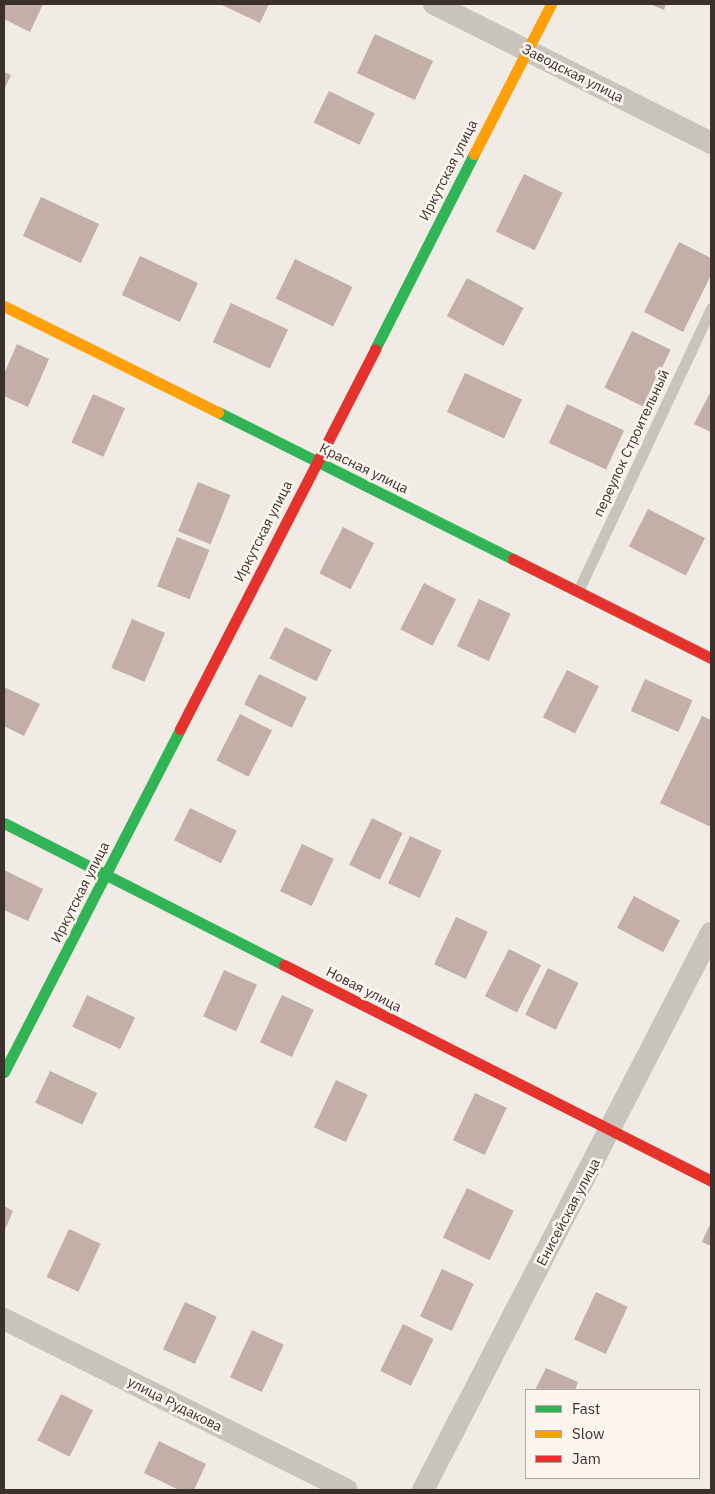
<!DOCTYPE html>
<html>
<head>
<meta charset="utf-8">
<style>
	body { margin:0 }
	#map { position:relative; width:715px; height:1494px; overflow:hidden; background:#f0ebe5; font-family:"IBM Plex Sans",sans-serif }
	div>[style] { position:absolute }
	.building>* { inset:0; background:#c3afa7; transform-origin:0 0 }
	.lane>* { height:11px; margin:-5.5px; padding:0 5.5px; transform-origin:5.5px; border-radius:5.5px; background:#c9c3be }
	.street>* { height:22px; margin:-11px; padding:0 11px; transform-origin:11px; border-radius:11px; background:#c9c3be }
	.fast>* { height:11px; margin:-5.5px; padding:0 5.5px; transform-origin:5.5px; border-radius:5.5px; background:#30b455 }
	.slow>* { height:11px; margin:-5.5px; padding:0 5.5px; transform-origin:5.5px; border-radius:5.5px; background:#ff9f0a }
	.jam>* { height:11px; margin:-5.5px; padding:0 5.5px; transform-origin:5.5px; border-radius:5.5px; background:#e5322d }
	span { translate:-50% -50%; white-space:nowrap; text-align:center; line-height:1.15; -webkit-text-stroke:5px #fbf5ee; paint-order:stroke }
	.street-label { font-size:14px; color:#3b302b }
	.frame { position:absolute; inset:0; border:5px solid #3b302b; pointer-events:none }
	.legend { position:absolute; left:525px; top:1389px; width:175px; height:90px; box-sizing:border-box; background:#fbf5ee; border:1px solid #aea6a0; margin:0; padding:6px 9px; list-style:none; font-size:15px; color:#3b302b }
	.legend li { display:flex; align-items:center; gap:10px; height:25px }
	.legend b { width:25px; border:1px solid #aea6a0 }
</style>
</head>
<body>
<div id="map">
	<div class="building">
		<div style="clip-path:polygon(4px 4px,43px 4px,30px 32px,4px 19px)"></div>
		<div style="clip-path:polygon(220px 4px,269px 4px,260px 23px)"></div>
		<div style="clip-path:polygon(650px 4px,666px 4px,664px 10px)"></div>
		<div style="left:375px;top:34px;width:64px;height:43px;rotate:25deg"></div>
		<div style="clip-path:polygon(4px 72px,11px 75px,4px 90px)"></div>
		<div style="left:329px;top:91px;width:51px;height:35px;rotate:26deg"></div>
		<div style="left:524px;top:174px;width:43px;height:64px;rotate:26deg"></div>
		<div style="left:41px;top:197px;width:64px;height:43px;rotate:25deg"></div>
		<div style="clip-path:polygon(679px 242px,711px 258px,711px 275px,683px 332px,644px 312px)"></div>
		<div style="left:140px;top:256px;width:64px;height:43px;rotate:25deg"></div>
		<div style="left:295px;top:259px;width:64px;height:44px;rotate:26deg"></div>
		<div style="left:467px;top:278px;width:64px;height:43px;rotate:28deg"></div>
		<div style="left:231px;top:303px;width:63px;height:43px;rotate:25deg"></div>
		<div style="left:632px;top:331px;width:43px;height:63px;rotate:26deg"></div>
		<div style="clip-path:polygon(17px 344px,49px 359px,28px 407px,4px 396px,4px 374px)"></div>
		<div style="left:465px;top:373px;width:63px;height:43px;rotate:25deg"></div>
		<div style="clip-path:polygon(711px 391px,711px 432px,694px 424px)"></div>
		<div style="left:93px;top:394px;width:35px;height:53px;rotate:24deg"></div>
		<div style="left:567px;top:404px;width:63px;height:43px;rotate:25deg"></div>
		<div style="left:198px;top:482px;width:35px;height:53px;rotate:22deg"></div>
		<div style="left:648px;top:509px;width:64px;height:42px;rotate:27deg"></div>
		<div style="left:343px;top:527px;width:35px;height:52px;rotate:27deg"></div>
		<div style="left:177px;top:537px;width:35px;height:53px;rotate:22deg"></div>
		<div style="left:424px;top:583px;width:36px;height:52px;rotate:27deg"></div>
		<div style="left:479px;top:599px;width:35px;height:52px;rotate:25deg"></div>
		<div style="left:132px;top:619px;width:36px;height:53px;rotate:23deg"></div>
		<div style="left:285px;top:627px;width:52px;height:35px;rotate:26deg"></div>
		<div style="left:567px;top:670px;width:36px;height:53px;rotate:27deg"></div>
		<div style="left:259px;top:674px;width:53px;height:34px;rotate:26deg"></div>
		<div style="left:645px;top:679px;width:52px;height:35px;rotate:24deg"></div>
		<div style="clip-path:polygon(4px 687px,40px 704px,24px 736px,4px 726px)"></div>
		<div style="left:240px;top:714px;width:36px;height:52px;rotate:27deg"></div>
		<div style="clip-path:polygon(702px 716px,711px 720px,711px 827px,660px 803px)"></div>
		<div style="left:190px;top:808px;width:52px;height:36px;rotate:26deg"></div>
		<div style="left:372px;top:818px;width:34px;height:52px;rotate:26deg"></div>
		<div style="left:410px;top:836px;width:35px;height:52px;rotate:25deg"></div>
		<div style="left:302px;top:844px;width:35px;height:52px;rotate:25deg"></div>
		<div style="clip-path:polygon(4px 870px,43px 889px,28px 921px,4px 910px)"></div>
		<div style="left:634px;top:896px;width:52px;height:36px;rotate:28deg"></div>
		<div style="left:456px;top:917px;width:35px;height:52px;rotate:25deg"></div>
		<div style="left:509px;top:949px;width:36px;height:53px;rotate:27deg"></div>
		<div style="left:548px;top:968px;width:34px;height:52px;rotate:26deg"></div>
		<div style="left:224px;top:970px;width:36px;height:51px;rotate:24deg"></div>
		<div style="left:87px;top:995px;width:53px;height:35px;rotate:25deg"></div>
		<div style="left:282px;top:995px;width:35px;height:52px;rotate:25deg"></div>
		<div style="left:50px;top:1071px;width:52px;height:35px;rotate:25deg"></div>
		<div style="left:336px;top:1080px;width:35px;height:52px;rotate:25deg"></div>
		<div style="left:475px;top:1093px;width:35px;height:52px;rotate:25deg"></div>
		<div style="left:467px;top:1188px;width:52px;height:55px;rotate:26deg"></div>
		<div style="clip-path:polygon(4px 1206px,13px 1211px,4px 1232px)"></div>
		<div style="clip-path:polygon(711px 1222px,711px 1246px,702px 1242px)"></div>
		<div style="left:69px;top:1229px;width:35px;height:53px;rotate:25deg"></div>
		<div style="left:442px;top:1269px;width:35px;height:52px;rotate:25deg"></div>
		<div style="left:596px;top:1292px;width:35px;height:52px;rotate:25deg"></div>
		<div style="left:185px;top:1302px;width:35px;height:52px;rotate:25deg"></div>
		<div style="left:403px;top:1324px;width:34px;height:52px;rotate:26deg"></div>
		<div style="left:252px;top:1330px;width:35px;height:52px;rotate:25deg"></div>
		<div style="clip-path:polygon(546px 1368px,578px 1382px,575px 1390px,535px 1390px)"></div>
		<div style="left:61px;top:1394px;width:36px;height:52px;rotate:27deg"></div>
		<div style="clip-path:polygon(159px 1441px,206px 1464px,194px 1490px,179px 1490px,144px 1473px)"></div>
	</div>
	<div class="lane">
		<div style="left:578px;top:591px;width:313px;rotate:-64.8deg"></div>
	</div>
	<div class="street">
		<div style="left:434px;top:4px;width:310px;rotate:26.6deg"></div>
		<div style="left:4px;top:1319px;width:383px;rotate:26.5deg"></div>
		<div style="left:423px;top:1490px;width:627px;rotate:-62.66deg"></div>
	</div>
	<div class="fast">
		<div style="left:375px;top:349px;width:219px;rotate:-63.1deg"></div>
		<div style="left:218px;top:412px;width:330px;rotate:26.5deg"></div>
		<div style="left:4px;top:823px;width:314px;rotate:26.9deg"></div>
		<div style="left:4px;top:1072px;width:386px;rotate:-62.8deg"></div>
	</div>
	<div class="slow">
		<div style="left:474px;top:154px;width:169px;rotate:-62.8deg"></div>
		<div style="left:4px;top:306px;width:239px;rotate:26.4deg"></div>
	</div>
	<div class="jam">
		<div style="left:513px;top:559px;width:221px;rotate:26.6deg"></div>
		<div style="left:180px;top:729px;width:427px;rotate:-62.8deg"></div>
		<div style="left:284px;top:965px;width:479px;rotate:26.8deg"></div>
	</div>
	<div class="street-label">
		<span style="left:573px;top:73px;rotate:27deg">Заводская улица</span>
		<span style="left:448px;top:170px;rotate:-63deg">Иркутская улица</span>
		<span style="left:631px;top:443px;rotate:-65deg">переулок Строительный</span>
		<span style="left:364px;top:468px;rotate:26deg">Красная улица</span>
		<span style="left:263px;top:531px;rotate:-63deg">Иркутская улица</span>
		<span style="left:80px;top:892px;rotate:-63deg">Иркутская улица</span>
		<span style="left:364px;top:989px;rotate:27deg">Новая улица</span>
		<span style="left:568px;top:1212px;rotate:-62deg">Енисейская улица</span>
		<span style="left:175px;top:1404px;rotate:27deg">улица Рудакова</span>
	</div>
	<div class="frame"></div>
	<ul class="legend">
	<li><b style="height:6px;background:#30b455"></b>Fast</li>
	<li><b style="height:6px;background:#ff9f0a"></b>Slow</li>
	<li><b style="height:6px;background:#e5322d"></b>Jam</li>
	</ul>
</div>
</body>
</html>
